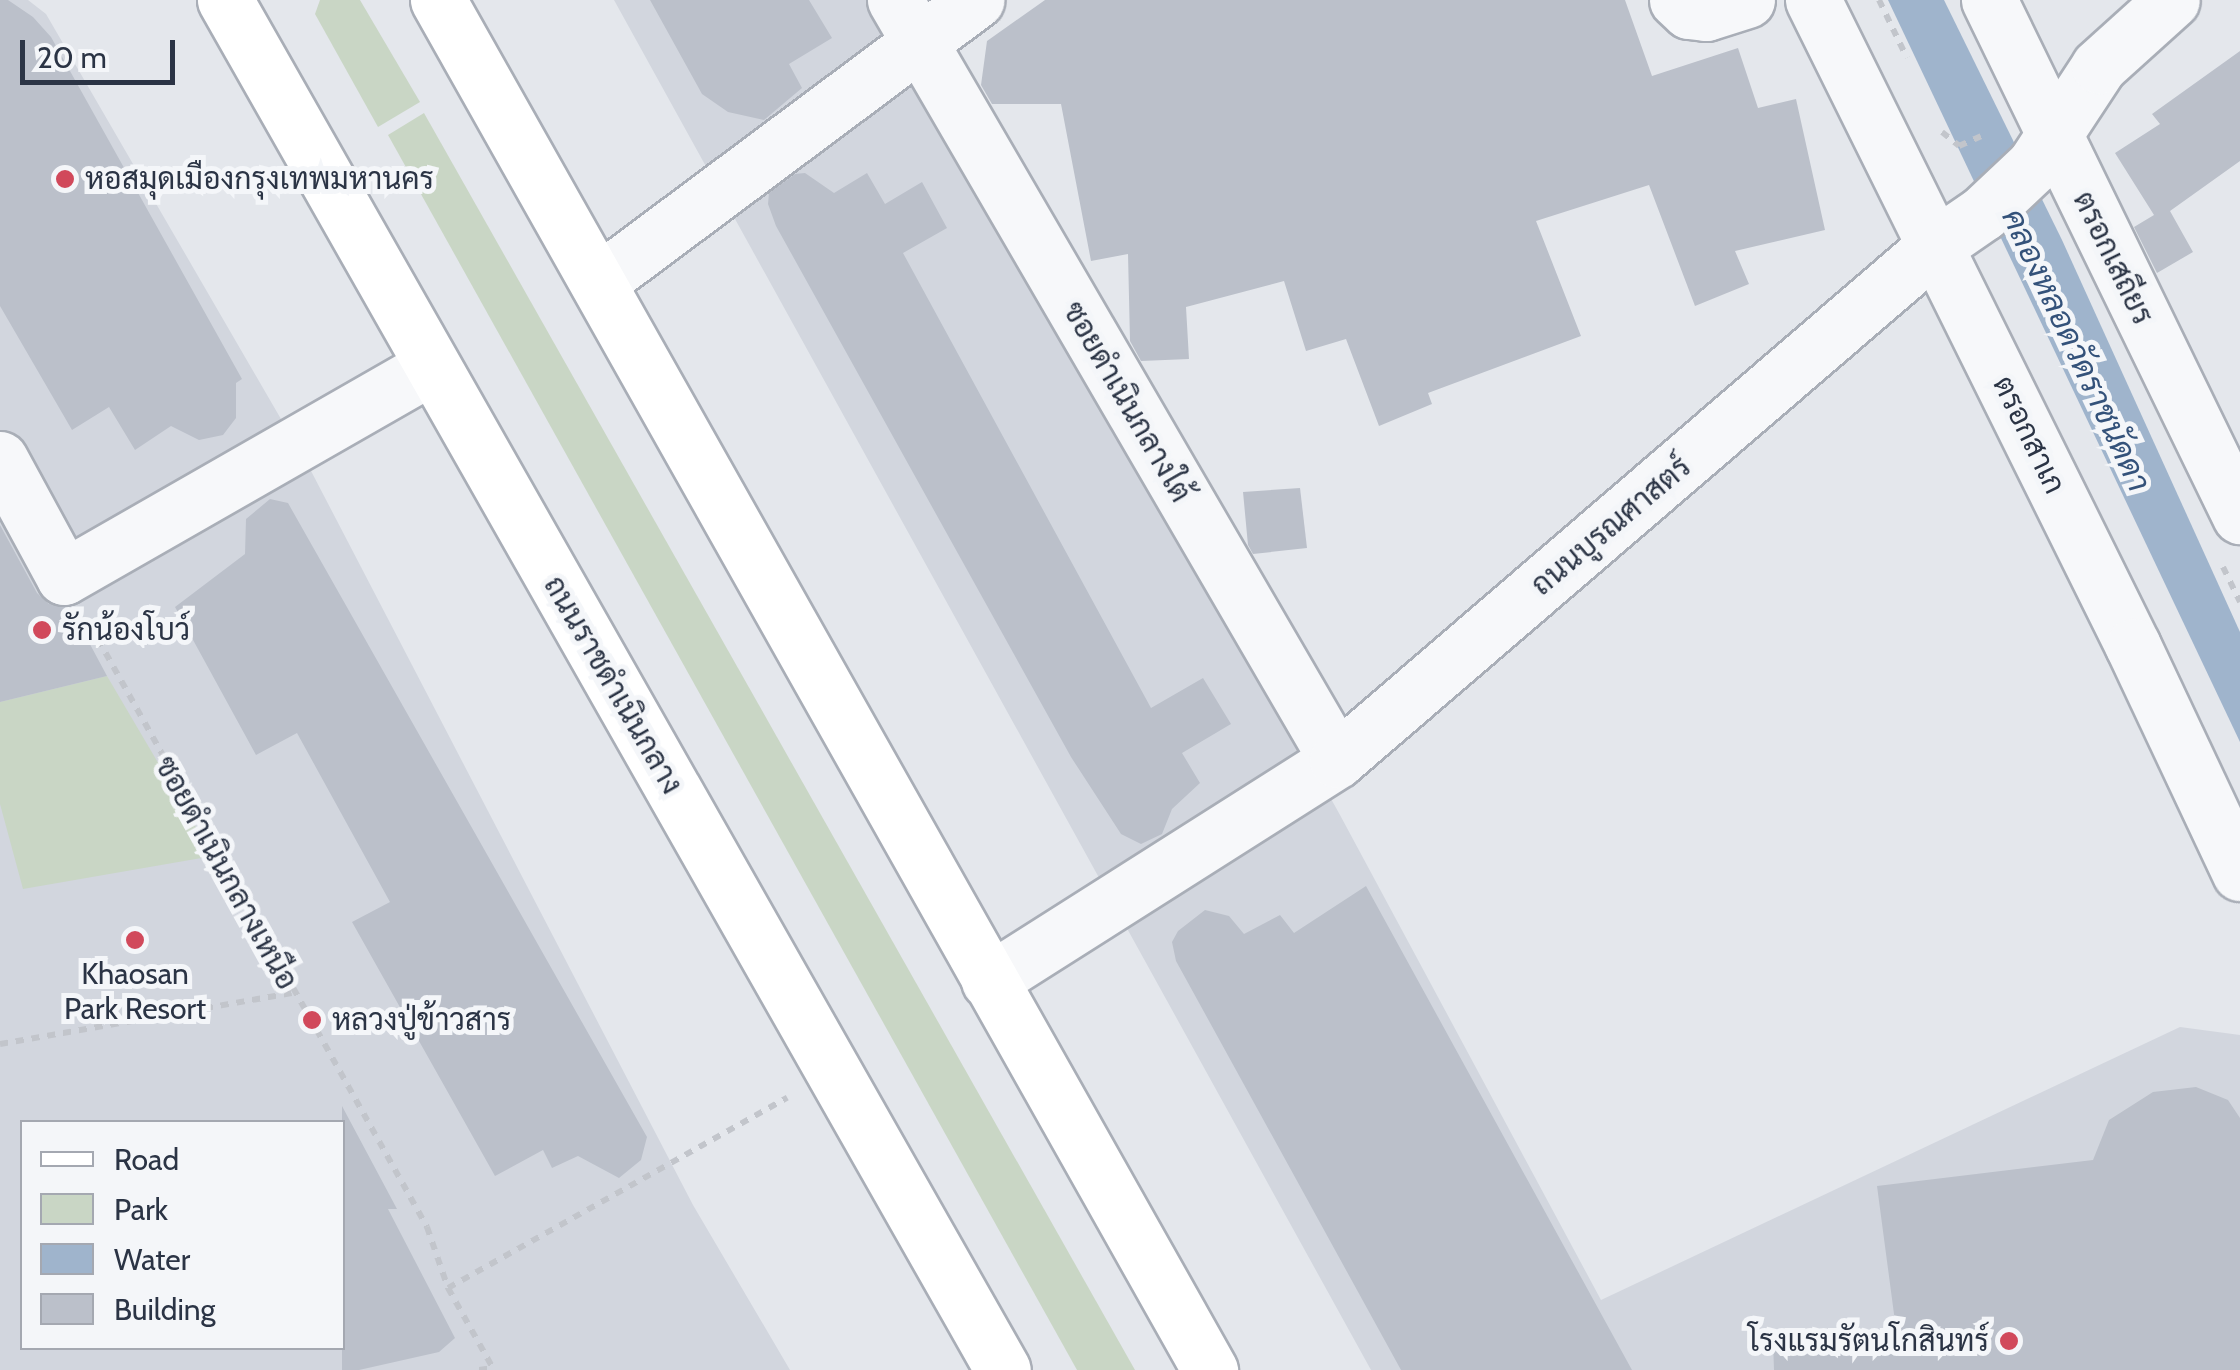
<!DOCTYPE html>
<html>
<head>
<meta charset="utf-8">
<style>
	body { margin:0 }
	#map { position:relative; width:2240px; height:1370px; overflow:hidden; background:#e4e7ec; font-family:Cabin,Sarabun,sans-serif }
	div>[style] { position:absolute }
	.built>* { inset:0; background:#d2d6de }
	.green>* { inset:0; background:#c9d6c5 }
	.water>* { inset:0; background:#9fb4cc }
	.building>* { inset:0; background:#bbc0ca }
	.path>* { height:6px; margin-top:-3px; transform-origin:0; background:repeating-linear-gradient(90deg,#c2c5cb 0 8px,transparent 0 16px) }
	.roads { filter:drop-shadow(2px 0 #a9aeb7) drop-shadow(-2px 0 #a9aeb7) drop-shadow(0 2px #a9aeb7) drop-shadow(0 -2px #a9aeb7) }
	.minor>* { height:55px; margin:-27.5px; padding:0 27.5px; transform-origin:27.5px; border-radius:27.5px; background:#f7f8fa }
	.major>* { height:55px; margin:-27.5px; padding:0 27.5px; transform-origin:27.5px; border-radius:27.5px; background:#fff }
	.dots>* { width:28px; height:28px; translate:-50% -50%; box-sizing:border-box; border:5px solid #f4f6f9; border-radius:50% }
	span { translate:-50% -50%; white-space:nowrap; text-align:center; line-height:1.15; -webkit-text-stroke:10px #f4f6f9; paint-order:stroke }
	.poi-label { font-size:30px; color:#2b3445 }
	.left { translate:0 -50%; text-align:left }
	.right { translate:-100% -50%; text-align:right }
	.street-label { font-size:30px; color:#2b3445 }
	.water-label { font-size:32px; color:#34527a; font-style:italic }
	.legend { position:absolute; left:20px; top:1120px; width:325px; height:230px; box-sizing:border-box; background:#f4f6f9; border:2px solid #a4a8b1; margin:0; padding:12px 18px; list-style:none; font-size:30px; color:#2b3445 }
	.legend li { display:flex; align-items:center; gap:20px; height:50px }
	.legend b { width:50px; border:2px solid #a4a8b1 }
	.scale { position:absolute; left:20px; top:40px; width:155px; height:45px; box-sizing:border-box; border:5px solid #2b3445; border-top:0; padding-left:12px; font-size:30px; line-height:35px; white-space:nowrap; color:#2b3445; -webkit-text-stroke:8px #f4f6f9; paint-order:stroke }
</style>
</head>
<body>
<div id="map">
	<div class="built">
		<div style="clip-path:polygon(evenodd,0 0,28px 0,46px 14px,310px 469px,693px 1205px,790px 1370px,0 1370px,0 0,22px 1122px,342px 1122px,342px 1348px,22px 1348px,22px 1122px)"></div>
		<div style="clip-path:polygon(614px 0,888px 0,1340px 815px,1601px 1300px,2180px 1027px,2240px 1035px,2240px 1370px,1371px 1370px)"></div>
	</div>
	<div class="green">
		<div style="clip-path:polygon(320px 0,360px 0,420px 102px,378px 127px,315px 14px)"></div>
		<div style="clip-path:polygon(424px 113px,1135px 1370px,1077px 1370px,388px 135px)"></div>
		<div style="clip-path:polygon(107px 676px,213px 856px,23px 889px,0 804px,0 702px)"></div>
	</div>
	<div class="water">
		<div style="clip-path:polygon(1888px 0,1944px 0,2062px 240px,2240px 632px,2240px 742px)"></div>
	</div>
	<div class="building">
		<div style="clip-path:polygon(0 0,8px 0,33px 17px,51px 37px,242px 379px,236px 383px,236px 418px,223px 435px,199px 440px,171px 426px,135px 450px,109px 407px,72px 430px,0 306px)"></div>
		<div style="clip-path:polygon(650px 0,809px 0,832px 38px,789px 64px,802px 88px,764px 120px,728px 112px,702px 94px)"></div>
		<div style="clip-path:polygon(1045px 0,1625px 0,1652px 76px,1738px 48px,1758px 108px,1796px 99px,1825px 230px,1735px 251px,1749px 284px,1695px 306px,1649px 185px,1536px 221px,1581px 336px,1428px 393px,1432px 404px,1379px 426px,1346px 339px,1306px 351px,1284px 281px,1186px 307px,1189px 359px,1141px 361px,1130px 341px,1128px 254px,1091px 261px,1061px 104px,992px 104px,981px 85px,987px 41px)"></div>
		<div style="clip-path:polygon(2240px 51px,2240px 161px,2170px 211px,2193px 252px,2157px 273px,2134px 227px,2154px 215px,2115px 153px,2160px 124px,2152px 114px)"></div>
		<div style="clip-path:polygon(805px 173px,834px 193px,867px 173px,885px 204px,922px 182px,947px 228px,903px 253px,1151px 708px,1203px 678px,1231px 724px,1182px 753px,1200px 783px,1172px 809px,1162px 834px,1141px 844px,1121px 834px,1071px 757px,776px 226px,768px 204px,769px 193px,795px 174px)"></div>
		<div style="clip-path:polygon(1300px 488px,1307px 548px,1253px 554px,1248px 545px,1243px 492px)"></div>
		<div style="clip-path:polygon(270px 499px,288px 503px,647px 1137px,641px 1160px,619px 1178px,578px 1156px,552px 1168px,543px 1150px,495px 1176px,352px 922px,390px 902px,297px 733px,256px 755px,175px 607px,245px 554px,246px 519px)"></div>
		<div style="clip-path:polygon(0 525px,37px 593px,49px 604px,70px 607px,107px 676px,0 702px)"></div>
		<div style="clip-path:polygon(1366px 886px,1632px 1370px,1401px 1370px,1176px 961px,1172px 942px,1178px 931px,1205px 910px,1229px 916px,1244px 934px,1280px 915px,1294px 933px)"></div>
		<div style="clip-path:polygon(2196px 1087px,2228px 1100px,2240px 1118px,2240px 1370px,1774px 1370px,1773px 1341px,1896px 1329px,1877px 1186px,2093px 1160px,2109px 1120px,2153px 1092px)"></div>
		<div style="clip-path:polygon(342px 1106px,397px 1209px,388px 1209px,455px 1338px,439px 1352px,359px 1370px,342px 1370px)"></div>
	</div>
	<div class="path">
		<div style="left:1879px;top:0;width:64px;rotate:64.2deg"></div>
		<div style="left:1942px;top:132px;width:22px;rotate:39deg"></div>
		<div style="left:1959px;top:146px;width:24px;rotate:-24deg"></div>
		<div style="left:2223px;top:567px;width:39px;rotate:64deg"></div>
		<div style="left:90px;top:625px;width:690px;rotate:60.76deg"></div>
		<div style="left:427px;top:1227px;width:65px;rotate:71deg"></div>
		<div style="left:448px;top:1288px;width:94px;rotate:60.7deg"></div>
		<div style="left:0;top:1044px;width:296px;rotate:-9.9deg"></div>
		<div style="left:448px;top:1288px;width:389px;rotate:-29.3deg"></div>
		<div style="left:479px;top:1370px;width:14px;rotate:-8deg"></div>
	</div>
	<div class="roads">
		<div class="minor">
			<div style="left:895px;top:0;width:879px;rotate:59.82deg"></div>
			<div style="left:1677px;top:0;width:16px;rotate:43deg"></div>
			<div style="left:1689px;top:11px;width:17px;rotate:7deg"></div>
			<div style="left:1706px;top:13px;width:43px;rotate:-17.6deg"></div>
			<div style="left:1813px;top:0;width:721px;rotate:63.65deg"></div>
			<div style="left:2133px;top:646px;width:251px;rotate:64.8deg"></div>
			<div style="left:1989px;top:0;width:574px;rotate:64.06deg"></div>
			<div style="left:598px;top:282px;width:472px;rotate:-36.7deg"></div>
			<div style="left:0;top:459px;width:134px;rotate:61.5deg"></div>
			<div style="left:64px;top:577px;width:423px;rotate:-29.8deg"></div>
			<div style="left:989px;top:981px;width:412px;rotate:-32.4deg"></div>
			<div style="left:1337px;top:760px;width:789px;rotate:-40.68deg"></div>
			<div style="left:1935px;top:246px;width:58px;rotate:-34.5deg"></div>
			<div style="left:1983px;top:213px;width:70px;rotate:-43.3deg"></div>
			<div style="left:2034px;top:165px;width:118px;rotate:-56.7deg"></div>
			<div style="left:2099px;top:66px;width:98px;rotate:-42.1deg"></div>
		</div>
		<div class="major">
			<div style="left:225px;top:0;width:1575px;rotate:60.41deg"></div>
			<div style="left:438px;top:0;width:1573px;rotate:60.6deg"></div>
		</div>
	</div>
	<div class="dots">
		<div style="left:65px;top:179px;background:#d1495b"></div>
		<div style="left:42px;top:630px;background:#d1495b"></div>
		<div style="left:135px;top:940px;background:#d1495b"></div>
		<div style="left:312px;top:1020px;background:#d1495b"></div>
		<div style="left:2009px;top:1341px;background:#d1495b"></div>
	</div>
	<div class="poi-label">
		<span class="left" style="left:85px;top:179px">หอสมุดเมืองกรุงเทพมหานคร</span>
		<span class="left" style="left:62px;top:630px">รักน้องโบว์</span>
		<span style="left:135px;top:991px">Khaosan<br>Park Resort</span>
		<span class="left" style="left:332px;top:1020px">หลวงปู่ข้าวสาร</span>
		<span class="right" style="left:1989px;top:1341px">โรงแรมรัตนโกสินทร์</span>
	</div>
	<div class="street-label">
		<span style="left:2113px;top:258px;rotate:64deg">ตรอกเสถียร</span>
		<span style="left:1127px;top:402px;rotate:60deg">ซอยดำเนินกลางใต้</span>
		<span style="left:2029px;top:435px;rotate:64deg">ตรอกสาเก</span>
		<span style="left:1611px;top:526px;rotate:-40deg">ถนนบูรณศาสตร์</span>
		<span style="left:613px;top:685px;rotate:60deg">ถนนราชดำเนินกลาง</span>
		<span style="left:226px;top:873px;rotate:61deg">ซอยดำเนินกลางเหนือ</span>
	</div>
	<div class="water-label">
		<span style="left:2076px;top:350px;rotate:65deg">คลองหลอดวัดราชนัดดา</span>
	</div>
	<ul class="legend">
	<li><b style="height:12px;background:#fff"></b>Road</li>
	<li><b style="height:28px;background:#c9d6c5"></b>Park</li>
	<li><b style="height:28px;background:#9fb4cc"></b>Water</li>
	<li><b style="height:28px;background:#bbc0ca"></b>Building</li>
	</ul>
	<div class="scale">20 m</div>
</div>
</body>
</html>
